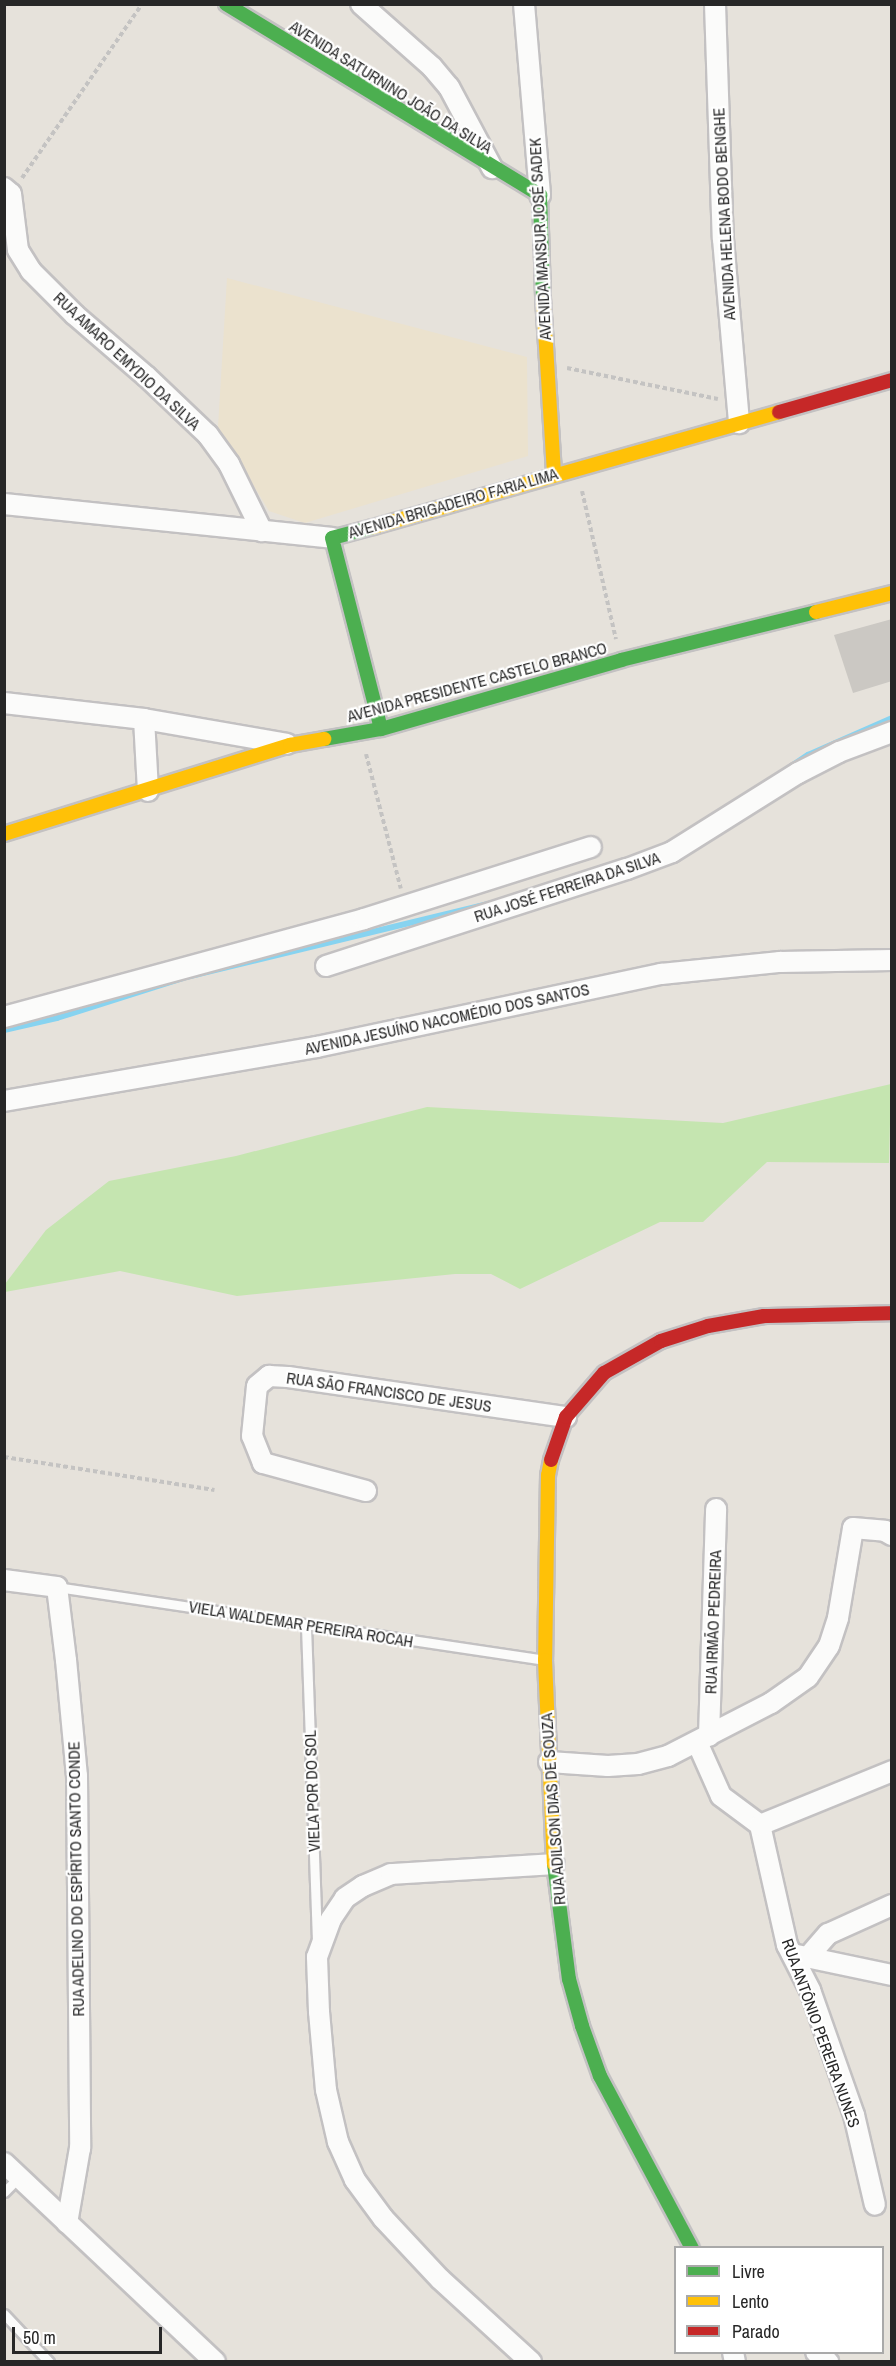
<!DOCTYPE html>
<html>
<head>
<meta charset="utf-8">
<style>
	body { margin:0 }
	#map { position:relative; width:896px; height:2366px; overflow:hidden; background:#e6e2db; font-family:"Archivo Narrow",sans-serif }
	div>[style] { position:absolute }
	.education>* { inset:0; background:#ebe2ce }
	.green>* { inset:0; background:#c5e5b0 }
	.stream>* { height:6px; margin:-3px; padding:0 3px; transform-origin:3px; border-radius:3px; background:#87d3f0 }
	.building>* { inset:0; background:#cbc8c3 }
	.path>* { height:4px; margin-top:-2px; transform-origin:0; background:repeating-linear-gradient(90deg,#c4c3c2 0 4.5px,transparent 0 7.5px) }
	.roads { filter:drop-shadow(2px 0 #c3c1c2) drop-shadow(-2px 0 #c3c1c2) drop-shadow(0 2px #c3c1c2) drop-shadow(0 -2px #c3c1c2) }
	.lane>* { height:9px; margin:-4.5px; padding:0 4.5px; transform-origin:4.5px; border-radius:4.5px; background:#fbfbfa }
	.street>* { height:20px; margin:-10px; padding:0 10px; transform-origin:10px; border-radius:10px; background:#fbfbfa }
	.fast>* { height:14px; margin:-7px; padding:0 7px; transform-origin:7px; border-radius:7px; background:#4caf50 }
	.slow>* { height:14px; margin:-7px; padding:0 7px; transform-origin:7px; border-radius:7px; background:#ffc107 }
	.jam>* { height:14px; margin:-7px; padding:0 7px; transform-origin:7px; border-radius:7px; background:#c62828 }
	span { translate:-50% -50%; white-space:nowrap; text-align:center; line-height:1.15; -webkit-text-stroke:4.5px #fff; paint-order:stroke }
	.street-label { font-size:16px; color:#272727 }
	.frame { position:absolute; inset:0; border:6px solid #272727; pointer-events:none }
	.legend { position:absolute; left:674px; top:2246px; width:210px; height:108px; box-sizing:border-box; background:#fff; border:2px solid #a9a9a9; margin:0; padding:8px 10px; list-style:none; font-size:18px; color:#272727 }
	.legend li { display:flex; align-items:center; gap:12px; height:30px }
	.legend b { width:30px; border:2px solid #a9a9a9 }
	.scale { position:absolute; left:12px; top:2327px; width:150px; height:27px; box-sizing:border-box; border:3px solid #272727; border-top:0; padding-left:8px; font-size:18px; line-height:21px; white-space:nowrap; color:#272727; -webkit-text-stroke:4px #fff; paint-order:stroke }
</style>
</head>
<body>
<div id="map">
	<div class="education">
		<div style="clip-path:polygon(227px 278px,527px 357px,528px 456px,305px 523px,269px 511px,218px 427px)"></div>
	</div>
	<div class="green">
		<div style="clip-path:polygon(891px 1084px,889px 1163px,767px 1162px,703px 1222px,660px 1222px,520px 1289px,491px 1274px,455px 1274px,237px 1296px,120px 1271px,5px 1292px,5px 1284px,46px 1230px,109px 1181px,236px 1156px,427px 1107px,723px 1123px)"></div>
	</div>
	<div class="stream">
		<div style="left:787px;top:769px;width:25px;rotate:-34deg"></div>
		<div style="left:808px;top:755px;width:92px;rotate:-23.8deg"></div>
		<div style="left:4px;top:1030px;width:54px;rotate:-12.8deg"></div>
		<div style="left:57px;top:1018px;width:135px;rotate:-17.6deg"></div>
		<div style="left:186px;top:977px;width:311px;rotate:-13.6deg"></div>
	</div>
	<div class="building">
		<div style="clip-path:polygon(892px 619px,892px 681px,853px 693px,834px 635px)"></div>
	</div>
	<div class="path">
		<div style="left:22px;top:178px;width:211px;rotate:-55.4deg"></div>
		<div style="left:567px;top:368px;width:154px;rotate:11.6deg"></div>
		<div style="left:582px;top:491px;width:152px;rotate:77.1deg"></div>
		<div style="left:366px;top:754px;width:139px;rotate:75.5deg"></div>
		<div style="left:4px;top:1457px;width:213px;rotate:8.9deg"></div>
	</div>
	<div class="roads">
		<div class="lane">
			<div style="left:57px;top:1587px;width:491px;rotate:8.5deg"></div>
			<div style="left:306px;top:1626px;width:315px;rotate:88deg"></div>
			<div style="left:4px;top:2192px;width:20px;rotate:-45deg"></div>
			<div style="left:4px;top:2314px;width:66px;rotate:46.8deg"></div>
		</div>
		<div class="street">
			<div style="left:361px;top:4px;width:95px;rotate:41.6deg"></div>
			<div style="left:432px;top:67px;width:26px;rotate:50deg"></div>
			<div style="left:449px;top:87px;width:92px;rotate:62deg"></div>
			<div style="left:524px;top:4px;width:192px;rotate:85.2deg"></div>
			<div style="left:715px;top:4px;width:235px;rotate:88.1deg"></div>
			<div style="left:723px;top:239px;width:185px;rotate:85deg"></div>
			<div style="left:4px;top:188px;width:9px;rotate:41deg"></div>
			<div style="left:11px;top:194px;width:56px;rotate:82.9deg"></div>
			<div style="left:18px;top:250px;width:25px;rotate:58deg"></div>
			<div style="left:31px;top:271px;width:62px;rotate:45deg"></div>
			<div style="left:75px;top:315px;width:94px;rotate:40.7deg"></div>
			<div style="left:146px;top:376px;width:86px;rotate:43.6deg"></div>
			<div style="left:208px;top:435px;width:36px;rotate:54deg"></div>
			<div style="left:229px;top:464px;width:75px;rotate:63.8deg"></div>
			<div style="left:4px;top:504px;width:330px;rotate:5.9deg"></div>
			<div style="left:4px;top:703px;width:141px;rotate:6.5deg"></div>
			<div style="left:144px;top:719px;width:145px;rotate:9.9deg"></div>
			<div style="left:144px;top:719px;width:72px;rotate:86.8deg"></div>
			<div style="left:326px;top:966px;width:316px;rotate:-17.9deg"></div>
			<div style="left:627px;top:869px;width:48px;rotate:-20.7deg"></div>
			<div style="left:672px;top:852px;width:149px;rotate:-32.1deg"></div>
			<div style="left:798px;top:773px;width:46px;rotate:-27.1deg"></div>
			<div style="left:839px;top:752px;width:57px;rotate:-20.7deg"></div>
			<div style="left:4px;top:1017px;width:373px;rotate:-15.2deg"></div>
			<div style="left:364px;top:919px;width:238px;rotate:-17.6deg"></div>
			<div style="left:4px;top:1101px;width:318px;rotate:-9.8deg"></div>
			<div style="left:317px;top:1047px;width:352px;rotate:-12deg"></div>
			<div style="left:661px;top:974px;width:120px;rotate:-5.8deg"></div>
			<div style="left:780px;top:962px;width:112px;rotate:-1deg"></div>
			<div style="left:366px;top:1491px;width:107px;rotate:-164.8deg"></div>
			<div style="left:263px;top:1463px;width:29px;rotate:-112deg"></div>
			<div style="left:252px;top:1436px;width:50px;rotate:-84.3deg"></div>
			<div style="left:257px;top:1386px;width:16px;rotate:-40deg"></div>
			<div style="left:269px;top:1376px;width:19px;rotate:3deg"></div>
			<div style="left:288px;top:1377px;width:281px;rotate:8.2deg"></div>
			<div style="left:4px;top:1580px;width:53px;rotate:7.5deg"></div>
			<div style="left:57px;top:1587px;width:74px;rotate:83deg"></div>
			<div style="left:66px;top:1660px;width:117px;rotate:84.6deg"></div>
			<div style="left:77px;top:1776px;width:372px;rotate:89.5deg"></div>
			<div style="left:80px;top:2148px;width:76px;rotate:99.8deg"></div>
			<div style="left:709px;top:1736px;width:227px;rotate:-88.2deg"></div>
			<div style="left:697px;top:1742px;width:59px;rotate:66deg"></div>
			<div style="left:721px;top:1796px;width:49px;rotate:36.6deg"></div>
			<div style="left:760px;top:1825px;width:123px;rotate:77.3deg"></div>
			<div style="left:787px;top:1945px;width:51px;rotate:62.9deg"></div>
			<div style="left:810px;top:1990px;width:133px;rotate:70.6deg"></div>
			<div style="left:854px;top:2115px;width:92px;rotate:76.9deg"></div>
			<div style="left:549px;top:1762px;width:59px;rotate:3.9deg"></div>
			<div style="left:608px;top:1766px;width:30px;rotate:-4deg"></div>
			<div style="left:638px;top:1764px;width:31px;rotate:-15deg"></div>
			<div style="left:668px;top:1756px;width:116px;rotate:-27.2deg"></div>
			<div style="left:771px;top:1703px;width:45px;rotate:-35.1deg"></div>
			<div style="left:808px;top:1677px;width:37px;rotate:-56deg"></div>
			<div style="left:829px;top:1646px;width:29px;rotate:-72deg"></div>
			<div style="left:838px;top:1618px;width:91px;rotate:-80.5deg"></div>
			<div style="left:853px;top:1528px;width:32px;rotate:5deg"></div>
			<div style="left:885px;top:1531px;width:8px;rotate:30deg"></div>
			<div style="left:760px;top:1825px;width:143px;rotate:-22.2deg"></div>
			<div style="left:792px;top:1954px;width:102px;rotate:11.9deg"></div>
			<div style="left:807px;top:1958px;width:32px;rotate:-49deg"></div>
			<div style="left:828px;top:1934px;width:70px;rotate:-24.4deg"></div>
			<div style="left:4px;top:2163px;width:290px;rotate:43.3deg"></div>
			<div style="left:733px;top:2352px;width:10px;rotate:79deg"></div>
			<div style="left:816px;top:2352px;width:16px;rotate:40deg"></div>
			<div style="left:531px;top:2362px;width:123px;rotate:-137.6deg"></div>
			<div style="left:440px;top:2279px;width:83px;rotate:-133.1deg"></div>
			<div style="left:383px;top:2218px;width:47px;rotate:-126.4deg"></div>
			<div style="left:355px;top:2180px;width:42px;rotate:-114.1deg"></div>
			<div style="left:338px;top:2142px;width:53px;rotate:-103deg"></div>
			<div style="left:326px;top:2090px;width:78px;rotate:-95.1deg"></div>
			<div style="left:319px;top:2012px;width:55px;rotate:-92.1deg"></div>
			<div style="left:317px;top:1957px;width:40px;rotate:-69.8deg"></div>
			<div style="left:331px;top:1919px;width:25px;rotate:-56deg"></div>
			<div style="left:345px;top:1898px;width:22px;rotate:-34deg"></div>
			<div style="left:363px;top:1886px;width:30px;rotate:-23deg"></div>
			<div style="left:391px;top:1874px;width:163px;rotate:-3.5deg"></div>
		</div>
		<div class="fast">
			<div style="left:226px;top:4px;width:368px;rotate:31.3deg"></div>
			<div style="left:540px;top:195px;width:103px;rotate:88.3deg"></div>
			<div style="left:373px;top:527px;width:42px;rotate:165deg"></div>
			<div style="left:332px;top:538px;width:197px;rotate:75.6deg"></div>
			<div style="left:324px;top:739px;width:58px;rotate:-10deg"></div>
			<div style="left:381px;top:729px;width:250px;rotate:-16deg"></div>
			<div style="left:621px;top:660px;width:201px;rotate:-13.8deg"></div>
			<div style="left:554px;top:1864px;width:116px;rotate:82.6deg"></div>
			<div style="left:569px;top:1979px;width:49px;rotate:74.5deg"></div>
			<div style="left:582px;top:2026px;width:53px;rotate:70.2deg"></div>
			<div style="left:600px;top:2076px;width:195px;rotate:61.9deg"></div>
		</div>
		<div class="slow">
			<div style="left:543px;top:298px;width:176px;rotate:86.4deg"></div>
			<div style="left:373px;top:527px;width:422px;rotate:-15.8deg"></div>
			<div style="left:816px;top:612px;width:78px;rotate:-14deg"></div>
			<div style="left:4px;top:834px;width:300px;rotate:-17.3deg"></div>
			<div style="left:290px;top:745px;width:35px;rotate:-10deg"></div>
			<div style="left:551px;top:1460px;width:15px;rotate:101deg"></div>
			<div style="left:548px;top:1475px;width:185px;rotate:90.9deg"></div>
			<div style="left:545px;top:1660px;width:204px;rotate:87.5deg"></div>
		</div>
		<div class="jam">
			<div style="left:779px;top:412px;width:117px;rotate:-15.8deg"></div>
			<div style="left:551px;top:1460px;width:46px;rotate:-70.8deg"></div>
			<div style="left:566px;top:1417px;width:58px;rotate:-49.2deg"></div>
			<div style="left:604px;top:1373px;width:65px;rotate:-29.3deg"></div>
			<div style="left:661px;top:1341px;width:49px;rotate:-17.7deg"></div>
			<div style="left:708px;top:1326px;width:57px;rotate:-10.1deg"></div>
			<div style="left:764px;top:1316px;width:128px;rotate:-1.3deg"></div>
		</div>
	</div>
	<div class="street-label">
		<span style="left:391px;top:87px;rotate:32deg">AVENIDA SATURNINO JOÃO DA SILVA</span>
		<span style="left:724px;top:214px;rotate:-93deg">AVENIDA HELENA BODO BENGHE</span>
		<span style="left:540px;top:239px;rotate:-93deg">AVENIDA MANSUR JOSÉ SADEK</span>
		<span style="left:127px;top:361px;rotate:43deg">RUA AMARO EMYDIO DA SILVA</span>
		<span style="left:453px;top:503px;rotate:-16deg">AVENIDA BRIGADEIRO FARIA LIMA</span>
		<span style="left:477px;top:682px;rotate:-15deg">AVENIDA PRESIDENTE CASTELO BRANCO</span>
		<span style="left:567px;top:887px;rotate:-18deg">RUA JOSÉ FERREIRA DA SILVA</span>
		<span style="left:447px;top:1019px;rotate:-12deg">AVENIDA JESUÍNO NACOMÉDIO DOS SANTOS</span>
		<span style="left:389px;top:1392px;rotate:8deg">RUA SÃO FRANCISCO DE JESUS</span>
		<span style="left:713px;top:1622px;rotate:-88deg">RUA IRMÃO PEDREIRA</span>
		<span style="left:301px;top:1624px;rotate:9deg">VIELA WALDEMAR PEREIRA ROCAH</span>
		<span style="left:312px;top:1791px;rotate:-92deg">VIELA POR DO SOL</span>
		<span style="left:553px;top:1809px;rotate:-94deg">RUA ADILSON DIAS DE SOUZA</span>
		<span style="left:76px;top:1879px;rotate:-91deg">RUA ADELINO DO ESPÍRITO SANTO CONDE</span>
		<span style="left:821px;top:2033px;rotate:70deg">RUA ANTÔNIO PEREIRA NUNES</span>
	</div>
	<div class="frame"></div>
	<ul class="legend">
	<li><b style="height:8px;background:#4caf50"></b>Livre</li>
	<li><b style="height:8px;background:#ffc107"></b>Lento</li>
	<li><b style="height:8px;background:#c62828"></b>Parado</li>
	</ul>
	<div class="scale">50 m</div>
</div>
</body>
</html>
